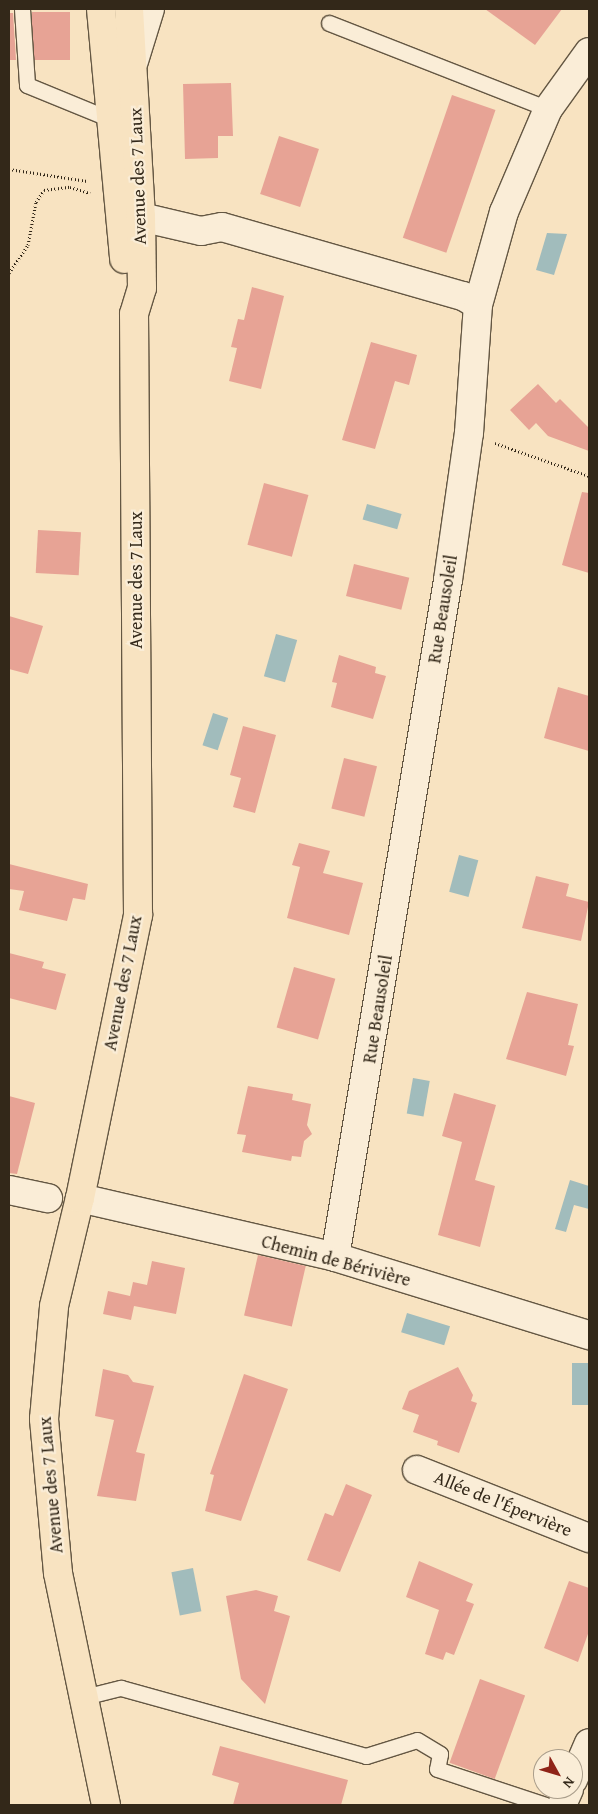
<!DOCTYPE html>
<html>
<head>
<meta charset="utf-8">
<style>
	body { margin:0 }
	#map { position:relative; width:598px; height:1814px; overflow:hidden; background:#f8e3c1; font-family:"Gentium Book Plus",serif }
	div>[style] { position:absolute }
	.water>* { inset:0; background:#a1bcbc; transform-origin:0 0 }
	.building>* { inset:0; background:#e7a395; transform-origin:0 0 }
	.path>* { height:3px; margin-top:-1.5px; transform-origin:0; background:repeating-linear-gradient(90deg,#332819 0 1px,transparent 0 3.5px) }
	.roads { filter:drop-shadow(1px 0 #645743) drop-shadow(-1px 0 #645743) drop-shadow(0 1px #645743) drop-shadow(0 -1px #645743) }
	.lane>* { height:15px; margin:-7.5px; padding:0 7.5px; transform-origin:7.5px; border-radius:7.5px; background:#faedd7 }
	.street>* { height:28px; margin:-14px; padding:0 14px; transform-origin:14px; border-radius:14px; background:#faedd7 }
	.primary>* { height:28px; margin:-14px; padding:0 14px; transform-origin:14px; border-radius:14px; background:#f8e3c1 }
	span { translate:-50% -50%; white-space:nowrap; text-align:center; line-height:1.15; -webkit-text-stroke:4.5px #faedd7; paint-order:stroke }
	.street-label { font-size:18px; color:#332819 }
	.frame { position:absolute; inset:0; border:10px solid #332819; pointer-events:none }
	.north { position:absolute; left:533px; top:1749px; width:50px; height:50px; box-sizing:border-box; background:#faedd7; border:1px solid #aa9e8b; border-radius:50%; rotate:129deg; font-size:14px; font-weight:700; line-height:20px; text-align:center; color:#332819 }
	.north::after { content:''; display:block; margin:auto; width:18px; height:22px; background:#8f2418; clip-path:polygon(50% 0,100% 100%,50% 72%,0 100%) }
</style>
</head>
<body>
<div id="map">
	<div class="water">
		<div style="clip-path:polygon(547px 233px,567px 234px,554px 275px,536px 270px)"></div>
		<div style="left:367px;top:504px;width:36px;height:16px;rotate:16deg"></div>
		<div style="left:276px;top:634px;width:22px;height:44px;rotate:16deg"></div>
		<div style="left:213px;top:713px;width:16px;height:34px;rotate:18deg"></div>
		<div style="left:459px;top:855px;width:20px;height:38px;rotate:15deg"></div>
		<div style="left:413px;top:1078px;width:17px;height:36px;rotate:10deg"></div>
		<div style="clip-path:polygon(570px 1180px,589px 1186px,589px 1209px,574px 1205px,566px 1232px,555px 1229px)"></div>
		<div style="left:407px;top:1313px;width:45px;height:20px;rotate:17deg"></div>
		<div style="left:589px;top:1363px;width:42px;height:17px;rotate:90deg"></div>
		<div style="left:193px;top:1568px;width:44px;height:22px;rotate:79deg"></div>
	</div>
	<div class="building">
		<div style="clip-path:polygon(485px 9px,562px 9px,535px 45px)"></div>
		<div style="left:32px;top:12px;width:38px;height:48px"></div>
		<div style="clip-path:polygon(9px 13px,13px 13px,16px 60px,9px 60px)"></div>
		<div style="clip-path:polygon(231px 83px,233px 136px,218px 136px,218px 158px,185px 159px,183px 84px)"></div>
		<div style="left:452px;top:95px;width:46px;height:151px;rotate:19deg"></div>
		<div style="left:279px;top:136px;width:42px;height:61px;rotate:18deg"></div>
		<div style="clip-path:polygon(252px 287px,284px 296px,261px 389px,229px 381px,237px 348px,231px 347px,238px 319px,244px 320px)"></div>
		<div style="clip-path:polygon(371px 342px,417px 355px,409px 385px,395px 381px,375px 449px,342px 440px)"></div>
		<div style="clip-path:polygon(538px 384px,556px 403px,560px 399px,589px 428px,589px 451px,548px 436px,536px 423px,529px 430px,510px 410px)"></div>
		<div style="left:264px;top:483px;width:46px;height:64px;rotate:15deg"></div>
		<div style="clip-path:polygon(582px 492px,589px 493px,589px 573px,562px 565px)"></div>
		<div style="left:38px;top:530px;width:43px;height:43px;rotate:3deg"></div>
		<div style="left:354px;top:564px;width:57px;height:33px;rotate:14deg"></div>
		<div style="clip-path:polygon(9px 616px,43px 626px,28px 674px,9px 669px)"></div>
		<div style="clip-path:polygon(339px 655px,376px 667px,375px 673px,386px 676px,373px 719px,331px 707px,337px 683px,332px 682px)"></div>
		<div style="clip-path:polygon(558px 687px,589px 696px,589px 751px,544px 738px)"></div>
		<div style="clip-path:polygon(243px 726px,276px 735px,255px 813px,233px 807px,241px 778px,230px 775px)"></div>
		<div style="left:344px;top:758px;width:34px;height:52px;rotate:14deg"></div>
		<div style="clip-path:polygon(299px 843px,330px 851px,323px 873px,363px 883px,349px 935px,287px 918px,300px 867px,292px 865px)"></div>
		<div style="clip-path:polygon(9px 864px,88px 884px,85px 900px,73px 898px,67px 921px,19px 910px,24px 891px,9px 889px)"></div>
		<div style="clip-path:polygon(536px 876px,569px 884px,566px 896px,589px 902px,581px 941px,522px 928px)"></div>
		<div style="clip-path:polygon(9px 953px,44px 962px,42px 968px,66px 974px,56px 1010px,9px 998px)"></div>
		<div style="left:294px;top:967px;width:43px;height:63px;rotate:16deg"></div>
		<div style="clip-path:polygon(527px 992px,578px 1004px,568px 1045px,574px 1046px,566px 1076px,506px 1059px)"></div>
		<div style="clip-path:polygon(248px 1086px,293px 1094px,292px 1100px,311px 1104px,307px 1125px,312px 1134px,304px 1141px,301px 1157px,292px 1156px,291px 1161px,242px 1152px,246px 1135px,237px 1134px)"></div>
		<div style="clip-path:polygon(454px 1093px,496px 1105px,475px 1180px,495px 1186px,480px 1247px,438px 1235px,462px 1142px,442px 1136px)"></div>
		<div style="clip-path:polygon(9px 1096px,35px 1103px,17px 1174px,9px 1173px)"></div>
		<div style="left:258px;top:1255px;width:49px;height:62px;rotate:13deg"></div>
		<div style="clip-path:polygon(152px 1261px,185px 1268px,176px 1314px,134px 1306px,131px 1320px,103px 1314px,108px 1291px,130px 1296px,133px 1282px,147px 1285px)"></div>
		<div style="clip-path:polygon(458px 1367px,473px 1395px,471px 1401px,477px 1403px,459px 1453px,437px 1445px,438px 1441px,413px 1432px,419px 1415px,402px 1409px,409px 1391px)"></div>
		<div style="clip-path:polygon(103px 1369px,128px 1375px,133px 1382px,154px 1386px,136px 1452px,145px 1454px,136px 1501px,97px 1496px,114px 1420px,95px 1416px)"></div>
		<div style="clip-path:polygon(244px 1374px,288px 1389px,241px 1521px,205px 1511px,214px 1475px,210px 1474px)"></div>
		<div style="clip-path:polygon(346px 1484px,372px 1495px,340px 1572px,307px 1560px,325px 1513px,333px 1516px)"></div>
		<div style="clip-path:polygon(419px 1561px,473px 1584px,466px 1601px,474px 1604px,454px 1655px,446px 1652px,443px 1660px,425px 1654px,439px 1610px,406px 1597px)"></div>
		<div style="clip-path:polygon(569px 1581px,589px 1588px,589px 1631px,578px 1662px,544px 1648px)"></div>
		<div style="clip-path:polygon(256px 1590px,278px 1596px,274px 1611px,290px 1616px,265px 1704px,241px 1679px,226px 1596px)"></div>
		<div style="left:480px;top:1679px;width:48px;height:89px;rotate:20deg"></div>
		<div style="clip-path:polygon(220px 1746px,348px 1780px,341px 1805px,233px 1805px,239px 1783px,212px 1775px)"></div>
	</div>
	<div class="path">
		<div style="left:9px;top:169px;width:79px;rotate:8.7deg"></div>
		<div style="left:9px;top:273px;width:34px;rotate:-56deg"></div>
		<div style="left:28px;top:245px;width:44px;rotate:-79.5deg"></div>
		<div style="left:36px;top:202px;width:14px;rotate:-56deg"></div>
		<div style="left:44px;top:190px;width:26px;rotate:-7deg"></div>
		<div style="left:70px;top:187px;width:21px;rotate:17deg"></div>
		<div style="left:495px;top:443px;width:100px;rotate:19.3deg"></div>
	</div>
	<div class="roads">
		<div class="lane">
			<div style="left:22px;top:9px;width:76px;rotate:86.2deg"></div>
			<div style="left:27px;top:85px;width:90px;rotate:22.3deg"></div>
			<div style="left:329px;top:23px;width:235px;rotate:21.4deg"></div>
			<div style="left:84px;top:1697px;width:38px;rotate:-14deg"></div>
			<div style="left:121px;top:1688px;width:254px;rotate:15.5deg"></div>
			<div style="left:366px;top:1756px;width:53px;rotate:-17.4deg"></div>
			<div style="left:417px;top:1740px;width:27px;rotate:31deg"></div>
			<div style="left:440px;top:1754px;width:15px;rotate:101deg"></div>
			<div style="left:437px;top:1769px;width:114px;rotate:18.4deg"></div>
		</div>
		<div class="street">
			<div style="left:134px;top:61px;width:54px;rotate:-72.9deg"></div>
			<div style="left:141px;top:217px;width:62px;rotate:13.1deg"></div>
			<div style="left:201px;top:231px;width:21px;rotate:-11deg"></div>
			<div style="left:222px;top:227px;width:251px;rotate:16deg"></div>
			<div style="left:463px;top:296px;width:17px;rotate:31deg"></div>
			<div style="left:9px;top:1190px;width:40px;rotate:12deg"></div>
			<div style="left:80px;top:1198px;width:262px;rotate:13deg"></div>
			<div style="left:335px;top:1257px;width:266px;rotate:17.1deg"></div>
			<div style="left:335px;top:1257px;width:686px;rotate:-80.52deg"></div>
			<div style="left:448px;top:580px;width:148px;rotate:-81.9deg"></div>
			<div style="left:469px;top:433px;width:128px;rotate:-86deg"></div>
			<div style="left:478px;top:305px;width:97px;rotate:-74.4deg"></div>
			<div style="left:504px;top:212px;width:112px;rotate:-66.9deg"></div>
			<div style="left:548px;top:109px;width:70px;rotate:-54.3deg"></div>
			<div style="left:417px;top:1470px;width:185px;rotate:21.6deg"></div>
			<div style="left:573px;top:1780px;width:40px;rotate:-66.6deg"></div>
			<div style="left:562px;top:1805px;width:17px;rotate:-66deg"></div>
		</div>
		<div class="primary">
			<div style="left:101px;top:9px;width:251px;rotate:84.7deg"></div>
			<div style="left:106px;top:1805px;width:237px;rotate:-101.7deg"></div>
			<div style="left:58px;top:1573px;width:155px;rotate:-95.2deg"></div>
			<div style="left:44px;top:1419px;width:113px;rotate:-84.9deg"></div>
			<div style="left:54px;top:1306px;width:111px;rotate:-76.5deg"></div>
			<div style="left:80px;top:1198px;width:289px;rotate:-78.4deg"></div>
			<div style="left:138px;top:915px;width:601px;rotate:-90.38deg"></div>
			<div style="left:134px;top:314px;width:27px;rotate:-73deg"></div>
			<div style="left:142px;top:288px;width:71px;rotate:-90.8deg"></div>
			<div style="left:141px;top:217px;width:208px;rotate:-93.3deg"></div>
		</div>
	</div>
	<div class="street-label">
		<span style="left:138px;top:176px;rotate:-92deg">Avenue des 7 Laux</span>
		<span style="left:136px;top:580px;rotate:-90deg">Avenue des 7 Laux</span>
		<span style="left:443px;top:609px;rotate:-81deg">Rue Beausoleil</span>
		<span style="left:123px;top:983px;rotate:-79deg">Avenue des 7 Laux</span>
		<span style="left:378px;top:1009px;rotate:-81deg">Rue Beausoleil</span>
		<span style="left:336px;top:1261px;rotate:15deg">Chemin de Bérivière</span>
		<span style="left:51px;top:1485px;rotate:-95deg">Avenue des 7 Laux</span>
		<span style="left:503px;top:1504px;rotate:22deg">Allée de l'Épervière</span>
	</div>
	<div class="frame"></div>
	<div class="north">N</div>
</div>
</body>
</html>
